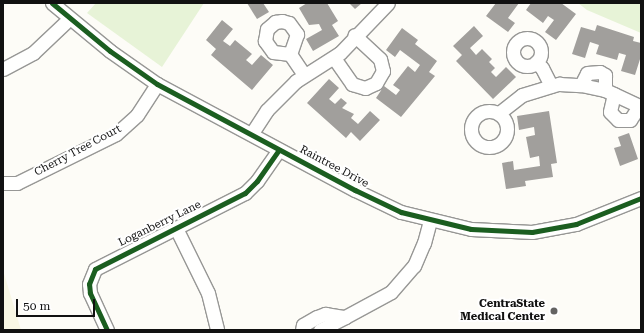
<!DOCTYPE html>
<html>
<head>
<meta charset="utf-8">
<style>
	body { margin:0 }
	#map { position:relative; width:644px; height:333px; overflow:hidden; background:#fdfcf7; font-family:"Roboto Serif",serif }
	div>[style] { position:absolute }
	.farmland>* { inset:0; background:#f9f7e4 }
	.green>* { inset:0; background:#e7f3d7 }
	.building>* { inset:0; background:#a19f9c }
	.roads { filter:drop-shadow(1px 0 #979795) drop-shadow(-1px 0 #979795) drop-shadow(0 1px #979795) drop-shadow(0 -1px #979795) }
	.minor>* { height:13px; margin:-6.5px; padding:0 6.5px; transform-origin:6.5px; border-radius:6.5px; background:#fffffe }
	.minor>.ring { margin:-6.5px; padding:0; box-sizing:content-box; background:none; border:13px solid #fffffe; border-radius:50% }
	.cycleway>* { height:5px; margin:-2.5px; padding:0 2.5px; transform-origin:2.5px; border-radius:2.5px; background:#1b5e20 }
	.dots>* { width:11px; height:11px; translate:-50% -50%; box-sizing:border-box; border:2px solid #fff; border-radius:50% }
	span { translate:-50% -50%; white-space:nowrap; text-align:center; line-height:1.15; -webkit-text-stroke:4px #fff; paint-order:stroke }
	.street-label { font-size:11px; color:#111 }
	.poi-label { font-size:11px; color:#111; font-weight:700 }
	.right { translate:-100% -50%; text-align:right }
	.frame { position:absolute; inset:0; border:4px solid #111; pointer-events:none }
	.scale { position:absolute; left:16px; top:299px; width:79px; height:18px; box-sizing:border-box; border:2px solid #111; border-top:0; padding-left:5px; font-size:12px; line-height:14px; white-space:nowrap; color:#111; -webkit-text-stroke:3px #fff; paint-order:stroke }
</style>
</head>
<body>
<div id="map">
	<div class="farmland">
		<div style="clip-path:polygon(3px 270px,21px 330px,3px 330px)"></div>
	</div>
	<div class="green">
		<div style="clip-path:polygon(96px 3px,204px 3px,162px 67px,87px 13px)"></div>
		<div style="clip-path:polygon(578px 3px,641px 3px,641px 33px,587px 10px)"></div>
	</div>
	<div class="building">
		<div style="clip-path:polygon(247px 3px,263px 3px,269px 12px,257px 19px)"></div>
		<div style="clip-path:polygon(307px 3px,327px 3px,338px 21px,332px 25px,339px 36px,313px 51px,306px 39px,322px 30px,319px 24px,309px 25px,299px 8px)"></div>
		<div style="clip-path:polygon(349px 3px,362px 3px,355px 9px)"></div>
		<div style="clip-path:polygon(496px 3px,519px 3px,508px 18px,515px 23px,508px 32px,486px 16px)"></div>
		<div style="clip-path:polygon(531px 3px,561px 3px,576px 14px,556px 40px,545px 32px,554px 20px,548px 16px,543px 23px,526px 10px)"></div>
		<div style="clip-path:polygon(222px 20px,233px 29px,223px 41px,230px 46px,235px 40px,252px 54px,246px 60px,252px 65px,261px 55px,273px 65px,252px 90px,211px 55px,216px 49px,206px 40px)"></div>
		<div style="clip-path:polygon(597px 25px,634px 37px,633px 41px,641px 43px,641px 56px,635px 75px,621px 71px,626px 55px,619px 53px,617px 60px,596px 54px,599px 45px,590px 42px,585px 58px,572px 54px,581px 27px,595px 31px)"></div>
		<div style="clip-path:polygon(474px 26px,483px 36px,470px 48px,476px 55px,482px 49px,492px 59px,489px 62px,495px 68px,491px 72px,496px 77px,506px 67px,516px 77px,493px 99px,456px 61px,462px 55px,453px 46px)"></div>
		<div style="clip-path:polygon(402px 28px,418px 40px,415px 44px,437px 61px,429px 72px,435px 76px,401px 117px,376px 98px,384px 86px,396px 95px,400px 90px,393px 85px,408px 66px,415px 72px,420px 65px,400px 50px,395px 57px,386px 50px)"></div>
		<div style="clip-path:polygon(329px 79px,339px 88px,329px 99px,335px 104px,341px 98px,347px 103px,342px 108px,354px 114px,351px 118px,358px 124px,370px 111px,380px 120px,360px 141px,351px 132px,346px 138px,307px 103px)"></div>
		<div style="clip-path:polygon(549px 111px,557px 163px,551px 164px,553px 177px,525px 181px,526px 186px,506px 189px,502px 163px,513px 161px,514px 170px,540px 166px,539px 156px,530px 158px,526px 137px,535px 135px,534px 127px,519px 130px,517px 116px)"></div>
		<div style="clip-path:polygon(629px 133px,638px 159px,620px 166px,614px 148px,621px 146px,618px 137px)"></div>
	</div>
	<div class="roads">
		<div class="minor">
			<div style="left:52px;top:3px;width:75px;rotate:39.6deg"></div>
			<div style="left:110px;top:51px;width:57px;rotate:35.1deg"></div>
			<div style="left:157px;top:84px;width:225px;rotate:28.2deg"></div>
			<div style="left:355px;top:190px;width:51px;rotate:25.6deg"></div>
			<div style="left:401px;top:212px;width:72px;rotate:13.7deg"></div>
			<div style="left:471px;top:229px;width:61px;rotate:2.8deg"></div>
			<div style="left:532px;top:232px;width:45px;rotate:-10.3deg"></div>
			<div style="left:576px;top:224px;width:70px;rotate:-21.8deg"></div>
			<div style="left:282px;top:21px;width:7px;rotate:16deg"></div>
			<div style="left:289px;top:23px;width:14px;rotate:54deg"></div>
			<div style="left:297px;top:34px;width:21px;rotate:109deg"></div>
			<div style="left:290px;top:54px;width:17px;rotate:-173deg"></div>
			<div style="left:273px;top:52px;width:14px;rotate:-126deg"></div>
			<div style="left:265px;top:41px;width:12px;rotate:-81deg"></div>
			<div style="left:267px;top:29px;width:11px;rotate:-41deg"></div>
			<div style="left:275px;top:22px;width:7px;rotate:-8deg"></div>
			<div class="ring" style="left:513px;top:38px;width:15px;height:15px"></div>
			<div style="left:290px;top:54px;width:25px;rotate:56deg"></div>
			<div style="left:334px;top:58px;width:32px;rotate:55deg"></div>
			<div style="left:352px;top:84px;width:14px;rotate:17deg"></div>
			<div style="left:365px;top:88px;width:12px;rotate:-24deg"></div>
			<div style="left:376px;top:83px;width:14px;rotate:-60deg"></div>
			<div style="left:383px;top:71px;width:12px;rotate:-104deg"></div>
			<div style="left:380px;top:59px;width:35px;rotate:-137deg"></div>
			<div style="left:536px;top:62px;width:8px;rotate:45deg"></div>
			<div style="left:542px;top:68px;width:20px;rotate:63deg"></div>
			<div style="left:3px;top:69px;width:34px;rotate:-28deg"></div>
			<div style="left:33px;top:53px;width:50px;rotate:-43.4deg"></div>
			<div style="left:581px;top:85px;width:13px;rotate:-63deg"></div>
			<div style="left:587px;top:73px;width:13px;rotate:-4deg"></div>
			<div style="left:600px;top:72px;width:6px;rotate:31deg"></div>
			<div style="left:605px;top:75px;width:15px;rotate:90deg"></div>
			<div style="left:614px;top:94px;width:18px;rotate:103deg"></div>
			<div style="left:610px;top:112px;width:11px;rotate:45deg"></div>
			<div style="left:618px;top:120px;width:12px"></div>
			<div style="left:630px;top:120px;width:17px;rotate:-57deg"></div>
			<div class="ring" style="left:471px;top:111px;width:23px;height:23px"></div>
			<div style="left:499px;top:113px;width:29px;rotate:-38deg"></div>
			<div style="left:522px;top:95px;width:39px;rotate:-17deg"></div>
			<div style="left:559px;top:84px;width:22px;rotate:3deg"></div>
			<div style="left:581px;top:85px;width:25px;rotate:12deg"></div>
			<div style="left:605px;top:90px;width:40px;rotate:25deg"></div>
			<div style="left:252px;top:133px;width:27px;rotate:-57deg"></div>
			<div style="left:267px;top:110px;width:41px;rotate:-45deg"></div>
			<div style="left:296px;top:81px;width:52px;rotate:-32.5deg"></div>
			<div style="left:340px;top:53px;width:69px;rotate:-46.2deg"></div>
			<div style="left:3px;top:183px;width:14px"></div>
			<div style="left:17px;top:183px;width:110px;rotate:-26.3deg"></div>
			<div style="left:116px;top:134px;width:28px;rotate:-42deg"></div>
			<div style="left:137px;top:115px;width:37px;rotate:-57deg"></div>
			<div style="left:176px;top:228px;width:72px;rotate:63.8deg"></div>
			<div style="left:208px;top:293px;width:38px;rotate:76deg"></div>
			<div style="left:107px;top:330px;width:41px;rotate:-114.7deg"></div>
			<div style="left:90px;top:293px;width:9px;rotate:-96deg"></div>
			<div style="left:89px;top:284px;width:16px;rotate:-68deg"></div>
			<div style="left:95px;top:269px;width:168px;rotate:-26.9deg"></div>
			<div style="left:245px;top:193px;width:17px;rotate:-45deg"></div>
			<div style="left:257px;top:181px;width:38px;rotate:-55deg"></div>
			<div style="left:302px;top:330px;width:5px;rotate:-79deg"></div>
			<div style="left:303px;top:325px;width:16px;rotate:-30deg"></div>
			<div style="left:317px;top:317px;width:9px;rotate:-21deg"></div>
			<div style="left:325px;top:314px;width:20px;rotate:9deg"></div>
			<div style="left:345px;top:317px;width:52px;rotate:-28.5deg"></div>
			<div style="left:391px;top:292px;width:35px;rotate:-49deg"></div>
			<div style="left:414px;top:266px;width:25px;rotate:-67deg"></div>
			<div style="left:424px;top:243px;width:24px;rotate:-75deg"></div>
			<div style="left:320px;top:330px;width:28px;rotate:-27deg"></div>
		</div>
	</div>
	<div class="cycleway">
		<div style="left:52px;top:3px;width:75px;rotate:39.6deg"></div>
		<div style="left:110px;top:51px;width:57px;rotate:35.1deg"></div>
		<div style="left:157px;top:84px;width:225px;rotate:28.2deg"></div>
		<div style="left:355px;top:190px;width:51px;rotate:25.6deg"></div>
		<div style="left:401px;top:212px;width:72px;rotate:13.7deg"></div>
		<div style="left:471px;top:229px;width:61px;rotate:2.8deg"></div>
		<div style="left:532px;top:232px;width:45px;rotate:-10.3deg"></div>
		<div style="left:576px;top:224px;width:70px;rotate:-21.8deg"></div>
		<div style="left:107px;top:330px;width:41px;rotate:-114.7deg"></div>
		<div style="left:90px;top:293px;width:9px;rotate:-96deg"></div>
		<div style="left:89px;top:284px;width:16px;rotate:-68deg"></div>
		<div style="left:95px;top:269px;width:168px;rotate:-26.9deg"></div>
		<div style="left:245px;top:193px;width:17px;rotate:-45deg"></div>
		<div style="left:257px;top:181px;width:38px;rotate:-55deg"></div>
	</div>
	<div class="dots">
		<div style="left:554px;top:311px;background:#646362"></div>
	</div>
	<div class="street-label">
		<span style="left:78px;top:151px;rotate:-28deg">Cherry Tree Court</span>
		<span style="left:334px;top:167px;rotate:28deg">Raintree Drive</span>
		<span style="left:160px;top:224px;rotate:-26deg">Loganberry Lane</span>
	</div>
	<div class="poi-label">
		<span class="right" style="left:545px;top:311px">CentraState<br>Medical Center</span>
	</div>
	<div class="frame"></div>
	<div class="scale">50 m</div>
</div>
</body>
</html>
